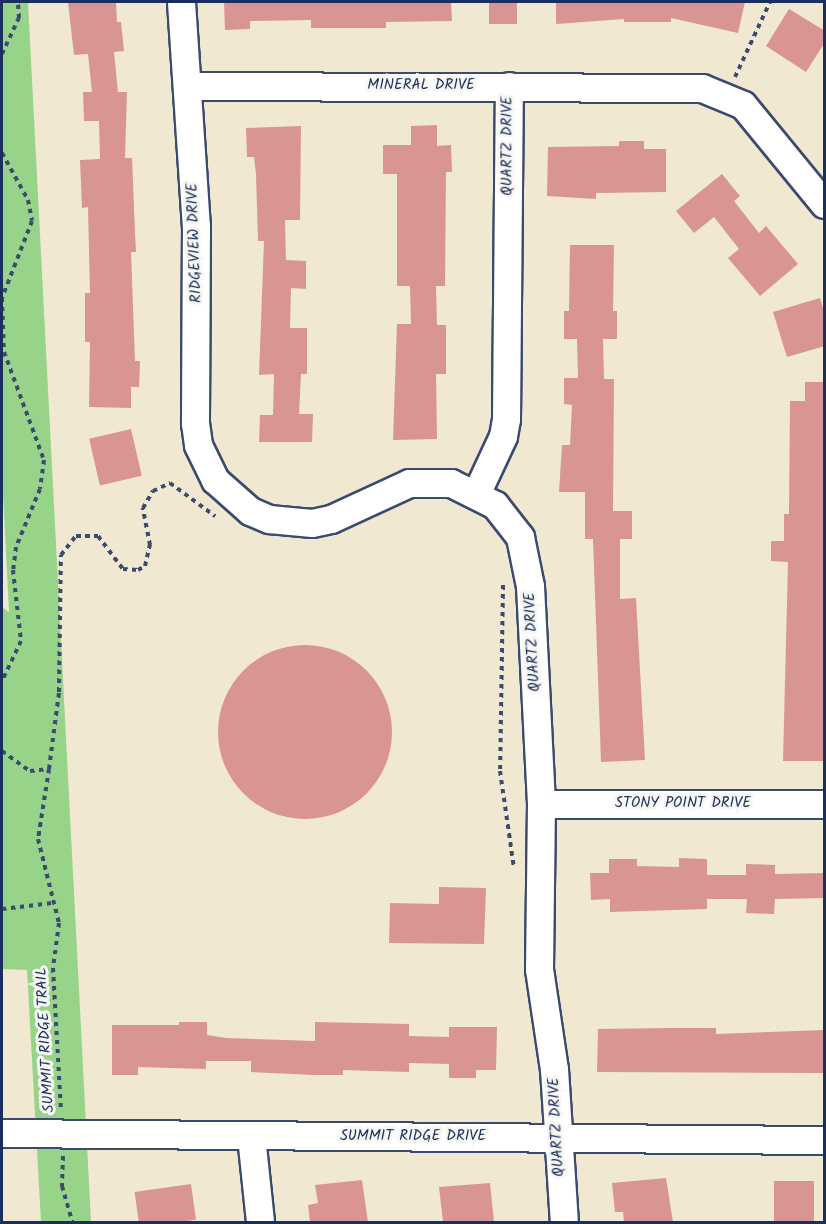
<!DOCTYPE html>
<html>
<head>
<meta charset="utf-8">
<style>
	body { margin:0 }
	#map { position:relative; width:826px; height:1224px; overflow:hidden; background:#f0e8d1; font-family:Kalam,sans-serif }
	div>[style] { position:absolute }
	.green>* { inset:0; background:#97d489 }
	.building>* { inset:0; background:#d89593; transform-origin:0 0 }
	.round { border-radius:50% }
	.path>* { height:4px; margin-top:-2px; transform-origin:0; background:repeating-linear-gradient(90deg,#3b4b6f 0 4.5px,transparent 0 9px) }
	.roads { filter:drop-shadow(2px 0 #3b4b6f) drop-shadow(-2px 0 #3b4b6f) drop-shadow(0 2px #3b4b6f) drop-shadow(0 -2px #3b4b6f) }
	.minor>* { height:27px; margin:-13.5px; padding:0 13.5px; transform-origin:13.5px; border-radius:13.5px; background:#fff }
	span { translate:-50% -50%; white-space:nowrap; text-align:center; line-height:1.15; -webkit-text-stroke:6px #f6f6f2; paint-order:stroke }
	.street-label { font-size:15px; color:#1b2f5e }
	.frame { position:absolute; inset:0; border:3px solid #1b2f5e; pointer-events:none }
</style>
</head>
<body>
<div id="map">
	<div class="green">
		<div style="clip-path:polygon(2px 2px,28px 2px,91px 1222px,41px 1222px,27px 970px,2px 969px,2px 607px,9px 612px,2px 474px)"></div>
	</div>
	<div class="building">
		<div style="clip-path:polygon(68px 2px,116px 2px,117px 22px,121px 22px,124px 51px,114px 52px,118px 92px,127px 92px,125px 158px,132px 158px,135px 233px,136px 252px,131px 252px,135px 361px,140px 361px,139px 387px,131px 387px,131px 408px,89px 407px,90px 342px,85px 342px,85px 293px,90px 293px,88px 207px,82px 208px,80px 160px,100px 159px,99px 121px,84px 121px,83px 92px,92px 92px,88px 54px,74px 55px)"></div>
		<div style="clip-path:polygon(224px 2px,451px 2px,452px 21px,386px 22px,386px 28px,311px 28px,311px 20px,250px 21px,250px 29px,225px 30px)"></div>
		<div style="left:489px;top:2px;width:28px;height:22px"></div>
		<div style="clip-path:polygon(556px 2px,745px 2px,738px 33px,671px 18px,671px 22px,624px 22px,624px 19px,556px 24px)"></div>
		<div style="clip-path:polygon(789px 9px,825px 31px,825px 42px,806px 72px,766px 46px)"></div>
		<div style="clip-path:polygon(437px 125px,437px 146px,451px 145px,452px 172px,446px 172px,445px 286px,436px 286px,437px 325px,446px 325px,446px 374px,436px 374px,437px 439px,393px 440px,397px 324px,411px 324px,410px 286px,397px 286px,397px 174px,383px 174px,383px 145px,411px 145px,411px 126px)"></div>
		<div style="clip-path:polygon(301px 126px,300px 220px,285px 220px,286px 260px,306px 261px,306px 289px,291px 288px,290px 328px,307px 328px,307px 374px,301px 374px,299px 414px,313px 414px,312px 442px,259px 442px,260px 415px,273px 415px,274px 374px,259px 375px,264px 241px,258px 241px,256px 174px,254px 157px,247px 157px,246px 128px)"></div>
		<div style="clip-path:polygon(619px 141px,644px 141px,644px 149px,666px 149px,666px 192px,596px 193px,596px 199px,547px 196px,548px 147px,619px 146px)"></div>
		<div style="clip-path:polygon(722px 174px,740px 196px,734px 201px,759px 233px,766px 226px,798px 264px,760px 296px,728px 258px,739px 249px,714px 217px,694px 233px,676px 211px)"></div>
		<div style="clip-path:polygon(570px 245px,614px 245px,613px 311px,617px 311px,617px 339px,603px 339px,604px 379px,614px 379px,613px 511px,632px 511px,632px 539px,620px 539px,620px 599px,636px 598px,645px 760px,601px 762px,593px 539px,585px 539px,585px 492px,559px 492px,562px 445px,570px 445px,572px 405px,564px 404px,564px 378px,578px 378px,577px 339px,564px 339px,564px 311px,569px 311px)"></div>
		<div style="clip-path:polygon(820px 298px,825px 315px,825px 346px,787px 357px,773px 312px)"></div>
		<div style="clip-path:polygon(805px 382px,825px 382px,825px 761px,783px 761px,788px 562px,771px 561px,771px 541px,784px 541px,784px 514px,789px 514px,790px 401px,805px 401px)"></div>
		<div style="left:131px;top:429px;width:48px;height:43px;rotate:77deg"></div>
		<div class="round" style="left:218px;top:645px;width:174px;height:174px"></div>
		<div style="clip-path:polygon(679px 858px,707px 859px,707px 875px,746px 875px,746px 864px,775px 865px,775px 874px,825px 873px,825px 898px,775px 899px,774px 914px,746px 913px,747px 899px,707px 899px,707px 909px,610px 912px,610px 899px,591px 900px,590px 873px,609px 873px,609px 859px,637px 859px,637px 866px,679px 867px)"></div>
		<div style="clip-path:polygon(439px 887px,486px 888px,484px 944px,389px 943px,390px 903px,439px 904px)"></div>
		<div style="clip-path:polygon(179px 1022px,207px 1022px,207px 1035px,226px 1038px,315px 1041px,315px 1022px,409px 1024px,409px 1036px,449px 1037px,449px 1027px,497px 1027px,496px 1070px,476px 1070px,476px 1078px,449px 1078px,449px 1064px,409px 1063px,409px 1072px,343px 1070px,343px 1075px,314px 1075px,251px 1072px,251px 1061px,206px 1061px,206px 1069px,138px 1067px,138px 1075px,112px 1075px,112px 1025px,179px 1025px)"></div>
		<div style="clip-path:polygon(670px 1028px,716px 1028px,716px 1034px,825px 1030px,825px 1073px,597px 1072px,598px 1029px)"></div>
		<div style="clip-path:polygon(666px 1178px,673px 1222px,624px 1222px,623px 1212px,615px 1212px,612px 1183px)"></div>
		<div style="clip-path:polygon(362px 1180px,368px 1222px,310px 1222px,308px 1205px,318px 1203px,315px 1185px)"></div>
		<div style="left:774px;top:1181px;width:40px;height:41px"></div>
		<div style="clip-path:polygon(490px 1183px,494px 1222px,443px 1222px,439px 1187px)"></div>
		<div style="left:191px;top:1184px;width:36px;height:57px;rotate:82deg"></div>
	</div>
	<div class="path">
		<div style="left:2px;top:54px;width:40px;rotate:-65deg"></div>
		<div style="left:19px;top:18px;width:16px;rotate:-94deg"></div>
		<div style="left:735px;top:77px;width:83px;rotate:-65deg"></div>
		<div style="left:2px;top:153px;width:54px;rotate:61deg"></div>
		<div style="left:28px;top:200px;width:21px;rotate:79deg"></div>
		<div style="left:32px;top:221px;width:83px;rotate:111.3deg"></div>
		<div style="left:2px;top:298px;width:54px;rotate:87.9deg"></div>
		<div style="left:4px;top:352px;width:115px;rotate:69.7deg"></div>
		<div style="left:44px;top:460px;width:29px;rotate:98deg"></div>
		<div style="left:40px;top:489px;width:63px;rotate:112.5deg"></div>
		<div style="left:16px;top:547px;width:23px;rotate:97deg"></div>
		<div style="left:13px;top:570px;width:71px;rotate:83.6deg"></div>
		<div style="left:21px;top:641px;width:44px;rotate:115.4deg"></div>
		<div style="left:503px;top:585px;width:186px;rotate:90.9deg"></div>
		<div style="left:500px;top:771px;width:98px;rotate:81.8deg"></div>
		<div style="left:2px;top:751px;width:34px;rotate:36deg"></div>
		<div style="left:30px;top:771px;width:19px;rotate:-6deg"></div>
		<div style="left:49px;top:769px;width:71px;rotate:98.9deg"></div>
		<div style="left:38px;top:839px;width:87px;rotate:76deg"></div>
		<div style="left:59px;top:923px;width:45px;rotate:97.6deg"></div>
		<div style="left:53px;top:968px;width:142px;rotate:86.8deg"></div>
		<div style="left:49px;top:769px;width:78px;rotate:-82.6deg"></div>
		<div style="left:59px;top:692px;width:137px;rotate:-89.2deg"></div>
		<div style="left:61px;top:555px;width:24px;rotate:-52deg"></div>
		<div style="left:76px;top:536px;width:22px"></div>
		<div style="left:98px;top:536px;width:41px;rotate:52.9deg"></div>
		<div style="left:123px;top:569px;width:15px;rotate:4deg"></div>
		<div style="left:138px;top:570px;width:8px;rotate:-30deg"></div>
		<div style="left:145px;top:566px;width:22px;rotate:-77deg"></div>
		<div style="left:150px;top:545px;width:38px;rotate:-101deg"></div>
		<div style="left:143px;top:508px;width:20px;rotate:-60deg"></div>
		<div style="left:153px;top:491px;width:19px;rotate:-25deg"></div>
		<div style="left:170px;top:483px;width:56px;rotate:36.3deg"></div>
		<div style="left:2px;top:909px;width:51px;rotate:-6.7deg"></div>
		<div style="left:63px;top:1156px;width:30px;rotate:92deg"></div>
		<div style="left:62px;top:1186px;width:37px;rotate:74deg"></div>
	</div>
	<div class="roads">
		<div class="minor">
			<div style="left:181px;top:2px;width:225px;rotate:86.2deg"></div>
			<div style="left:196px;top:226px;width:197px;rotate:90.3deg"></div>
			<div style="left:195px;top:423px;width:22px;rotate:82deg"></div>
			<div style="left:198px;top:445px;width:39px;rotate:64deg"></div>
			<div style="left:215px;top:480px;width:47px;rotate:41.5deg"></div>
			<div style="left:250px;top:511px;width:21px;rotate:23deg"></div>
			<div style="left:269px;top:519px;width:43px;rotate:5.3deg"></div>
			<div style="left:312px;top:523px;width:19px;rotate:-12deg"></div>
			<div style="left:331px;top:519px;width:86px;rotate:-24.8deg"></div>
			<div style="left:409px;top:483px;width:42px"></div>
			<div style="left:451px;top:483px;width:49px;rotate:26.6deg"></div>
			<div style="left:495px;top:505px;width:41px;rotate:52deg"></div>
			<div style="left:520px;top:537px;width:50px;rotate:78.5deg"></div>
			<div style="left:530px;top:586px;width:218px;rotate:87.1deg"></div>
			<div style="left:541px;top:804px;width:165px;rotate:90.7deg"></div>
			<div style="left:539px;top:969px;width:101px;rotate:81.5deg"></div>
			<div style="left:554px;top:1069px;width:153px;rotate:86.3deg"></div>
			<div style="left:189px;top:86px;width:513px;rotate:0.22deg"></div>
			<div style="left:702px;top:88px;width:44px;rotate:22.5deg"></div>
			<div style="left:743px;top:105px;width:128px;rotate:50.7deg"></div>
			<div style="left:476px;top:494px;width:64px;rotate:-65deg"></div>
			<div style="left:503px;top:436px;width:17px;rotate:-80deg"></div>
			<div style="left:506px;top:419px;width:333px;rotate:-89.5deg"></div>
			<div style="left:541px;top:804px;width:283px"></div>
			<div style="left:2px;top:1133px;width:822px;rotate:0.49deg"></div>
			<div style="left:251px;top:1136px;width:86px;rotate:84deg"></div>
		</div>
	</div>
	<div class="street-label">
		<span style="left:421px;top:86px">MINERAL DRIVE</span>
		<span style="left:508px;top:146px;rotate:-90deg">QUARTZ DRIVE</span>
		<span style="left:195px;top:243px;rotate:-92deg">RIDGEVIEW DRIVE</span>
		<span style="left:533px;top:642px;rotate:-93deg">QUARTZ DRIVE</span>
		<span style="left:683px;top:804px">STONY POINT DRIVE</span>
		<span style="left:46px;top:1040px;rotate:-93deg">SUMMIT RIDGE TRAIL</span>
		<span style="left:557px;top:1127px;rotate:-93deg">QUARTZ DRIVE</span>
		<span style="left:413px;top:1137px">SUMMIT RIDGE DRIVE</span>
	</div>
	<div class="frame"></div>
</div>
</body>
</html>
